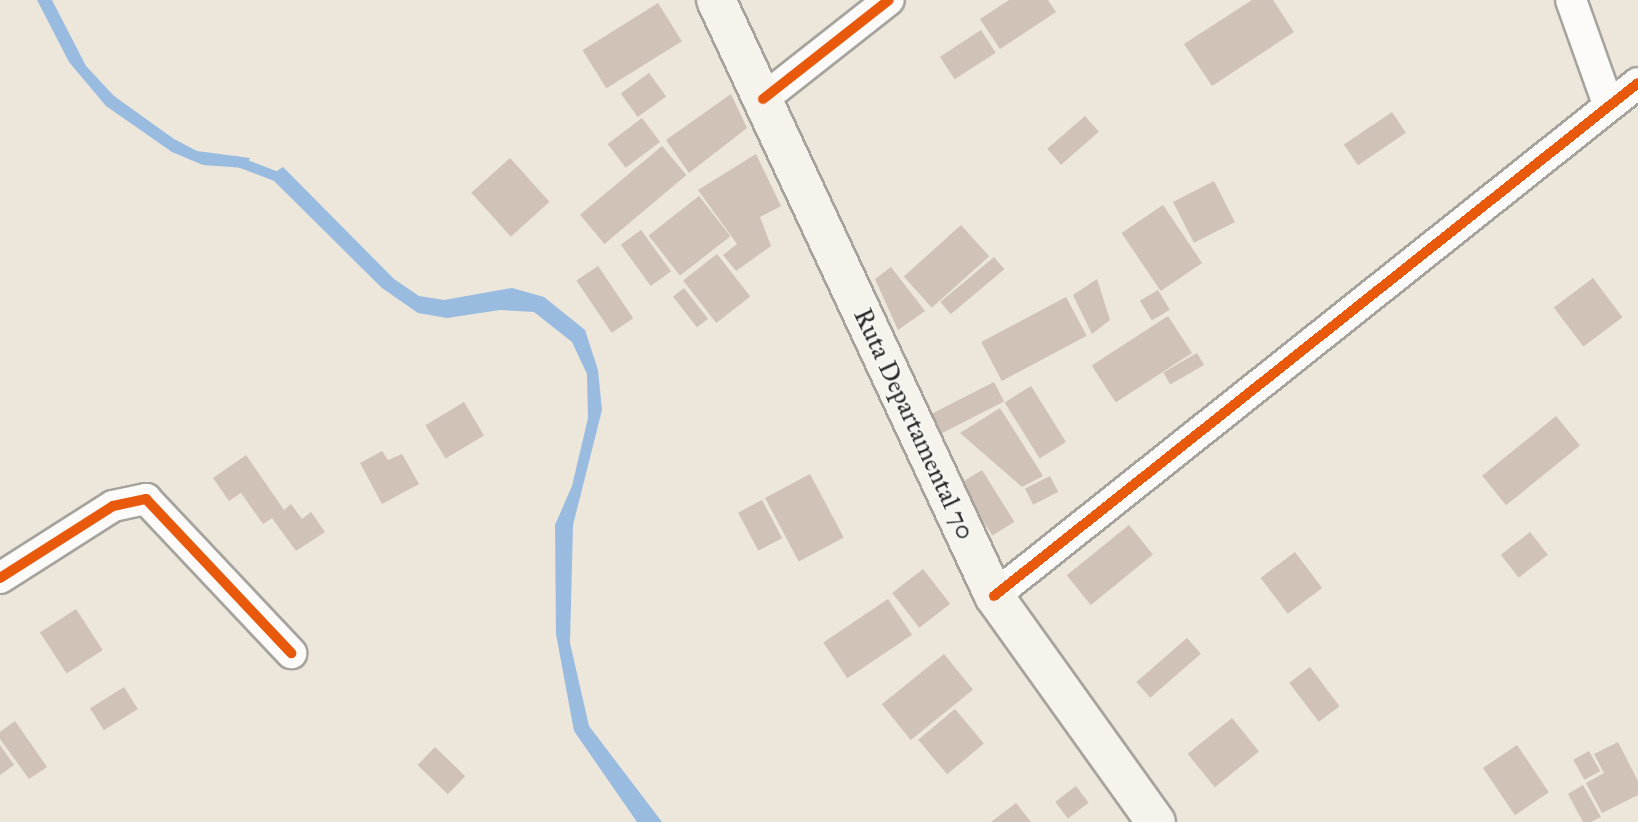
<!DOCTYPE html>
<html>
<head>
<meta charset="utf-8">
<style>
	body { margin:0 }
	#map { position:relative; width:1638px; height:822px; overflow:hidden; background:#ece6db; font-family:"IM FELL Great Primer",serif }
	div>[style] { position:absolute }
	.water>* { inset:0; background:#99bbe0 }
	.stream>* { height:10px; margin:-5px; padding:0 5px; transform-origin:5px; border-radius:5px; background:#99bbe0 }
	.building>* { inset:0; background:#d0c2b6; transform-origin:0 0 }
	.roads { filter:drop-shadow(2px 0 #a6a39d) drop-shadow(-2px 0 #a6a39d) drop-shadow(0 2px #a6a39d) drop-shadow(0 -2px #a6a39d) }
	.minor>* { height:30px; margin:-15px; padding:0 15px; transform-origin:15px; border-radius:15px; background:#fcfbfa }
	.secondary>* { height:38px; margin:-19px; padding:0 19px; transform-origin:19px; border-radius:19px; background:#f6f2ec }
	.cycleway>* { height:10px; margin:-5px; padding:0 5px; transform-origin:5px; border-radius:5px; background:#e8590c }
	span { translate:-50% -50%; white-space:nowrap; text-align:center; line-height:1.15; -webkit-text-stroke:5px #f6f6f2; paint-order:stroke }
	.street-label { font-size:26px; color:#2b2b2b }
</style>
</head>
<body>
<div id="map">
	<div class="water">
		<div style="clip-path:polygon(37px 0,52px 0,86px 66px,114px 96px,174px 139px,197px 151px,250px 158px,245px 168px,203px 165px,172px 152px,106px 106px,69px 62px)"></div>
		<div style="clip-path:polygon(283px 167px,394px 279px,419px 296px,444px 300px,512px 288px,544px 297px,585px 330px,598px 370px,602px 410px,573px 525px,570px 643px,589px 726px,662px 822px,637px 822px,574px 731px,556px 634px,555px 525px,572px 486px,588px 418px,587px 374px,572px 342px,534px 312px,500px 310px,447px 318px,418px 313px,382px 288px,269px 176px)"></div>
	</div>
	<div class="stream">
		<div style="left:236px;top:161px;width:50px;rotate:21deg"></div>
	</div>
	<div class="building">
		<div style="clip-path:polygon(1009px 0,1048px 0,1056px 12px,1000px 49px,980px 19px)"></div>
		<div style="clip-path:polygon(1252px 0,1273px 0,1294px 32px,1212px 86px,1184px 44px)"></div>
		<div style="left:658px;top:3px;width:45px;height:89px;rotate:58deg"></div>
		<div style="left:981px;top:30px;width:27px;height:49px;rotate:57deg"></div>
		<div style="left:649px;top:73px;width:29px;height:35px;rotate:54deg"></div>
		<div style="clip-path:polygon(731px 94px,747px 128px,689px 173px,666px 140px)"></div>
		<div style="left:1392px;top:112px;width:25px;height:58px;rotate:56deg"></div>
		<div style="left:1085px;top:116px;width:21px;height:50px;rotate:49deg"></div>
		<div style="left:642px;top:118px;width:30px;height:43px;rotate:53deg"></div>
		<div style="left:662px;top:146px;width:38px;height:107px;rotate:50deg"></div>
		<div style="clip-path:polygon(756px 154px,781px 206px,760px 217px,771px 246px,736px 271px,723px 255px,737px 244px,698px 190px)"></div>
		<div style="left:510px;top:158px;width:59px;height:52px;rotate:48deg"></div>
		<div style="left:1214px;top:181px;width:46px;height:46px;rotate:63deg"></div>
		<div style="left:699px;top:196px;width:51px;height:64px;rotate:52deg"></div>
		<div style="left:1163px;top:205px;width:70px;height:50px;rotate:56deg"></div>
		<div style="left:961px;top:225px;width:42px;height:77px;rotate:48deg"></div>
		<div style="left:641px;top:230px;width:51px;height:25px;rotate:54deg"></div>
		<div style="left:717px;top:254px;width:54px;height:43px;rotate:52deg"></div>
		<div style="left:994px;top:257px;width:16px;height:70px;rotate:50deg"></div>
		<div style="left:598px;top:266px;width:63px;height:26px;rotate:56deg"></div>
		<div style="clip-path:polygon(891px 267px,925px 311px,898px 330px,875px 279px)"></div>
		<div style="left:1593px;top:278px;width:49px;height:49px;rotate:53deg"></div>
		<div style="clip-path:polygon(1097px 279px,1110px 320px,1092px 334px,1073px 295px)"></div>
		<div style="left:684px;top:288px;width:39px;height:14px;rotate:52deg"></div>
		<div style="left:1158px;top:290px;width:23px;height:21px;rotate:59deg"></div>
		<div style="left:1066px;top:297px;width:44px;height:96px;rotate:62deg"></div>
		<div style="left:1168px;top:316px;width:44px;height:91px;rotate:57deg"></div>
		<div style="left:1197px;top:353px;width:14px;height:39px;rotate:60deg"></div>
		<div style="left:994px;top:382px;width:22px;height:73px;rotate:63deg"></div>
		<div style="left:1031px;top:386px;width:66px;height:31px;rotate:58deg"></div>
		<div style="left:464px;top:402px;width:39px;height:45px;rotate:59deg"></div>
		<div style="clip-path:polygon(1000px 408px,1043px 476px,1022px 487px,960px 433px)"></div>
		<div style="left:1556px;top:416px;width:38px;height:95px;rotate:51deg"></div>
		<div style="clip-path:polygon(382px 451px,388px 460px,402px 454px,419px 484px,382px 504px,360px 463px)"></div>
		<div style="clip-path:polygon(246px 455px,284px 510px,291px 504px,302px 519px,311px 512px,325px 532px,296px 551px,272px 518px,263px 524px,241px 493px,229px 501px,213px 478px)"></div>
		<div style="left:982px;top:470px;width:61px;height:26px;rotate:58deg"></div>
		<div style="left:810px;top:474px;width:72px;height:51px;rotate:62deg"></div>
		<div style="left:1050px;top:476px;width:18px;height:28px;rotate:63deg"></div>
		<div style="left:762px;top:500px;width:43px;height:27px;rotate:62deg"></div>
		<div style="left:1129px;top:525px;width:38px;height:80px;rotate:51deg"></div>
		<div style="left:1530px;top:532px;width:29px;height:37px;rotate:52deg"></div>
		<div style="left:1295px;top:552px;width:45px;height:43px;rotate:53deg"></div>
		<div style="left:923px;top:569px;width:44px;height:39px;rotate:52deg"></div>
		<div style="left:888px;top:599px;width:43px;height:78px;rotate:56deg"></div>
		<div style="left:76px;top:609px;width:49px;height:43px;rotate:57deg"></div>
		<div style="left:1187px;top:638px;width:21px;height:67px;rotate:49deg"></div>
		<div style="left:944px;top:654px;width:46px;height:80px;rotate:51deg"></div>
		<div style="left:1310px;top:667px;width:49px;height:26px;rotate:53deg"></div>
		<div style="left:124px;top:687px;width:26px;height:40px;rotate:58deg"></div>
		<div style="left:955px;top:709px;width:45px;height:48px;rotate:50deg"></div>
		<div style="left:1232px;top:718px;width:43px;height:57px;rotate:51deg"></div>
		<div style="clip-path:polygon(15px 721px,47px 767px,29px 779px,0 739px,0 732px)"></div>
		<div style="clip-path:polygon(1618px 742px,1638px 781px,1638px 795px,1602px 813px,1586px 783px,1604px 773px,1594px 754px)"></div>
		<div style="clip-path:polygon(0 745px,14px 765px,0 775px)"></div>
		<div style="left:1517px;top:745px;width:57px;height:41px;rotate:56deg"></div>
		<div style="left:435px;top:747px;width:42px;height:25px;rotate:44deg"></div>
		<div style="left:1589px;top:751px;width:23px;height:18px;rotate:61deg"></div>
		<div style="clip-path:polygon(1583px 785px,1601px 817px,1591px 822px,1583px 822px,1568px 794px)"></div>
		<div style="left:1076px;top:786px;width:21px;height:26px;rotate:53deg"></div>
		<div style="clip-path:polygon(1016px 803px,1031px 822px,991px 822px)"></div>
	</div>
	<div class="roads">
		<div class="minor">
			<div style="left:1571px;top:0;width:110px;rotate:70.4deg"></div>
			<div style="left:763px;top:99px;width:160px;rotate:-38.2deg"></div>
			<div style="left:0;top:578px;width:134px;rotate:-32.5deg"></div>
			<div style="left:113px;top:506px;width:34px;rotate:-12deg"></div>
			<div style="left:146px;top:499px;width:212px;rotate:46.7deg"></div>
			<div style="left:994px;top:596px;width:823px;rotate:-38.54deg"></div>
		</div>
		<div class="secondary">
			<div style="left:716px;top:0;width:658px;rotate:64.99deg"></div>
			<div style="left:994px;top:596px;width:278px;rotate:54.4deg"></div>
		</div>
	</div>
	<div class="cycleway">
		<div style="left:763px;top:99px;width:160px;rotate:-38.2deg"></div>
		<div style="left:0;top:578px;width:134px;rotate:-32.5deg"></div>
		<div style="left:113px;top:506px;width:34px;rotate:-12deg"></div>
		<div style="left:146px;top:499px;width:212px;rotate:46.7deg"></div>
		<div style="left:994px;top:596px;width:823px;rotate:-38.54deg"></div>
	</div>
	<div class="street-label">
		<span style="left:914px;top:424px;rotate:65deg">Ruta Departamental 70</span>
	</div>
</div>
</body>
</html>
